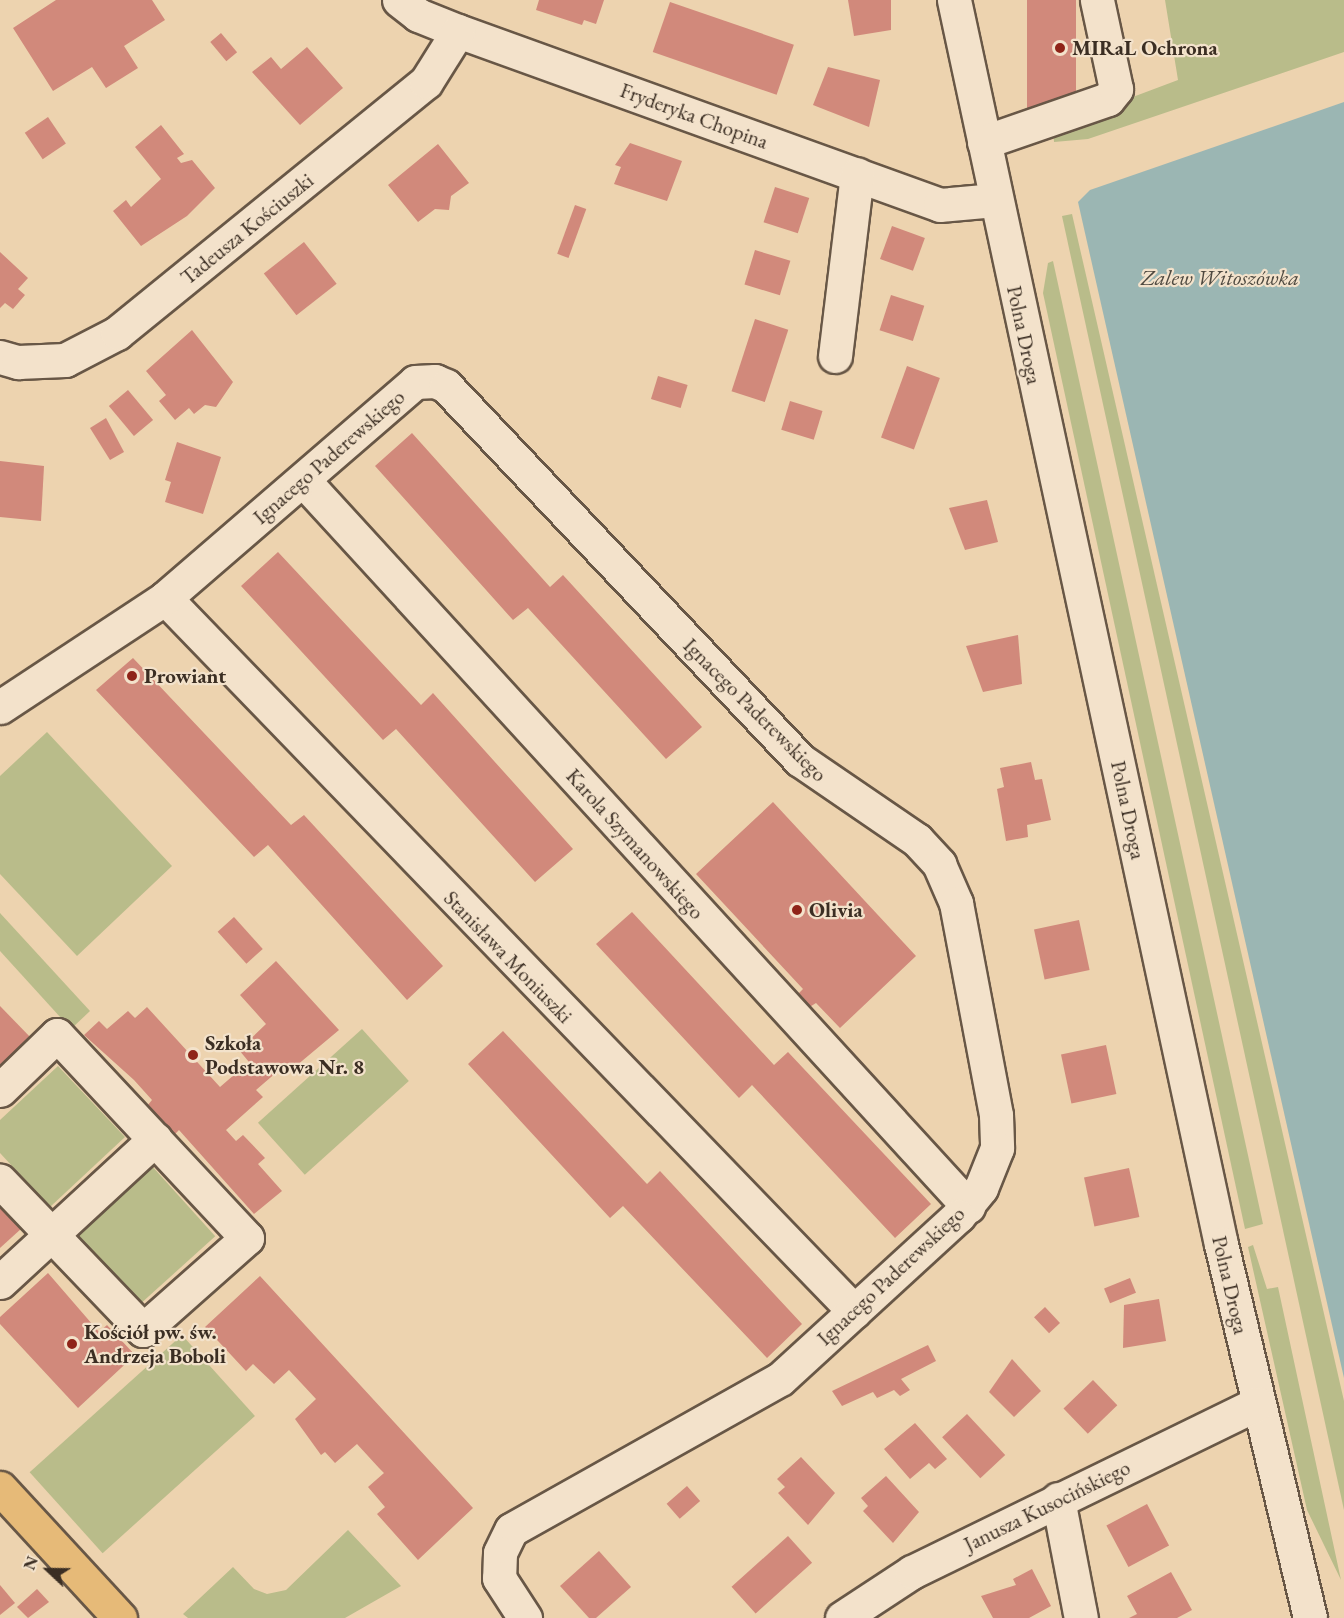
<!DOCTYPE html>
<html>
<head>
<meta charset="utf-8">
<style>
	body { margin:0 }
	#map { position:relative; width:1344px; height:1618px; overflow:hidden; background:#edd3af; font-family:"EB Garamond",serif }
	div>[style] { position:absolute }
	.green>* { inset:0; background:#b9bc8a; transform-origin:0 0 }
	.water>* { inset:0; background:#9bb6b3 }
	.building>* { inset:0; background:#d1897b; transform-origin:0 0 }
	.roads { filter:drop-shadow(2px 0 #685746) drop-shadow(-2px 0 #685746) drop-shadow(0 2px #685746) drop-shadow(0 -2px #685746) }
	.minor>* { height:33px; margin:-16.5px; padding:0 16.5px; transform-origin:16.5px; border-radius:16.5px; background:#f3e2cb }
	.major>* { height:33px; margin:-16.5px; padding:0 16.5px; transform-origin:16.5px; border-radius:16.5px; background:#e6ba78 }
	.dots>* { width:16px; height:16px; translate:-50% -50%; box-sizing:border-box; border:3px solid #f3e2cb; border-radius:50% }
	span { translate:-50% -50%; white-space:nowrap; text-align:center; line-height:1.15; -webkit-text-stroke:4.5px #f3e2cb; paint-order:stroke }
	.poi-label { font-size:21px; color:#3b2e23; font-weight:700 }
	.left { translate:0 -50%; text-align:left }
	.street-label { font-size:21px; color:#3b2e23 }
	.water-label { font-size:22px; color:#4e4940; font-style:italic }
	.north { position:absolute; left:18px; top:1540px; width:60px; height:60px; -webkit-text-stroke:4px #f3e2cb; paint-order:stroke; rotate:292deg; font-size:16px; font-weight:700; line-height:24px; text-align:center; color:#3b2e23 }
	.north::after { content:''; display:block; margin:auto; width:21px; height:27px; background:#3b2e23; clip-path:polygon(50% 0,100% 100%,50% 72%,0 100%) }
</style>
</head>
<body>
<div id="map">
	<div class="green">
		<div style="clip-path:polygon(1165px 0,1344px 0,1344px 52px,1088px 139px,1054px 142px,1053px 127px,1178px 80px)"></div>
		<div style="clip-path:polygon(1072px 214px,1344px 1401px,1344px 1510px,1062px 216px)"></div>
		<div style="clip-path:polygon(1053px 261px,1263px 1224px,1245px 1229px,1043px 293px,1048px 263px)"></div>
		<div style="clip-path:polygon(47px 732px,172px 866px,77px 956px,0 874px,0 776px)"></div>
		<div style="clip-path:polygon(0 913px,90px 1011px,71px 1029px,0 951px)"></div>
		<div style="left:362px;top:1029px;width:70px;height:140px;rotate:48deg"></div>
		<div style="clip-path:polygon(58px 1066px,125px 1137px,50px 1207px,0 1153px,0 1120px)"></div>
		<div style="left:151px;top:1165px;width:96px;height:101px;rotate:48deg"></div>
		<div style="clip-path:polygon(1253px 1245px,1267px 1289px,1278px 1287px,1341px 1580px,1307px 1510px,1248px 1247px)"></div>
		<div style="left:182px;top:1335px;width:109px;height:205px;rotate:48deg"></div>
		<div style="clip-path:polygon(348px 1530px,401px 1586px,345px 1618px,188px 1618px,183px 1614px,233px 1567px,254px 1589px,267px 1594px,286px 1590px)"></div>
	</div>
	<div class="water">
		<div style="clip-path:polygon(1344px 102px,1344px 1378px,1078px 202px,1090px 190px)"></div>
	</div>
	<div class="building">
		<div style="clip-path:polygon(56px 0,152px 0,165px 20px,124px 46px,138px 68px,106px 88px,92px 67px,53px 91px,13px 28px)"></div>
		<div style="clip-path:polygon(539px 0,604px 0,596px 24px,584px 20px,582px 25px,536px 10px)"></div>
		<div style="clip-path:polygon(848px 0,891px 0,891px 30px,854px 36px)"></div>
		<div style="left:1027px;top:0;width:49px;height:109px"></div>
		<div style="left:670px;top:2px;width:131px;height:53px;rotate:19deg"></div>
		<div style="left:221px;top:33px;width:25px;height:14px;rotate:50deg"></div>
		<div style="clip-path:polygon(307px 47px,343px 88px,300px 125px,252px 72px,271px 57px,281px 69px)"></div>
		<div style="clip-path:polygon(828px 67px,880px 80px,869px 127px,813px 105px)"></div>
		<div style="left:48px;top:117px;width:32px;height:28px;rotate:56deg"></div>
		<div style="clip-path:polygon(161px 125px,184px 154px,177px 158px,181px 163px,192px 160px,215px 188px,187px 216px,141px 246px,113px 211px,126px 200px,131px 207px,161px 179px,135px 147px)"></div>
		<div style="clip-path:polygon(630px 143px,682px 161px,667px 201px,614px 184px,621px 167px,615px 165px)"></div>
		<div style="clip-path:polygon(438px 144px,469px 183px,451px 196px,449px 210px,435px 209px,418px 222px,388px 185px)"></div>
		<div style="left:775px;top:187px;width:36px;height:37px;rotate:18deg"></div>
		<div style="left:575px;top:205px;width:12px;height:52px;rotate:20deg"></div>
		<div style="left:892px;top:226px;width:35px;height:35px;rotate:20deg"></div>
		<div style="left:304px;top:242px;width:53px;height:51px;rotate:52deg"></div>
		<div style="left:755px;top:250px;width:37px;height:36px;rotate:17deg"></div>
		<div style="clip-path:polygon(0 252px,28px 278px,18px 289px,25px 295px,13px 309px,5px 303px,0 308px)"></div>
		<div style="left:891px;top:295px;width:35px;height:37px;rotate:18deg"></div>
		<div style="left:755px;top:319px;width:35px;height:76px;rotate:18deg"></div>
		<div style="clip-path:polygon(192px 330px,233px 382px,216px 407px,205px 405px,194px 414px,189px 408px,175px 420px,159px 401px,166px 395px,146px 371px)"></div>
		<div style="left:907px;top:366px;width:35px;height:76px;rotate:20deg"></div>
		<div style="left:658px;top:376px;width:31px;height:24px;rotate:17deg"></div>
		<div style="left:128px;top:390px;width:39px;height:25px;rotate:50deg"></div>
		<div style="left:790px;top:401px;width:34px;height:30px;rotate:17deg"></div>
		<div style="clip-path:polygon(106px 418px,124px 452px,110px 460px,90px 428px)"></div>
		<div style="clip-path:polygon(412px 433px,550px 587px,563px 575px,702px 727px,666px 759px,528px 608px,513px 620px,375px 466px)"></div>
		<div style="clip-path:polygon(177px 442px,221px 457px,203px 514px,165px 502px,171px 482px,165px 480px)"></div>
		<div style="clip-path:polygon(0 461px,44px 466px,41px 521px,0 517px)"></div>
		<div style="clip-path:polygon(987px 500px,998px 542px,965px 550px,949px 508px)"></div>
		<div style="clip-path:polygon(278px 552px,421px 705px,433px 693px,573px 849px,535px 882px,396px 729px,383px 740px,241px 586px)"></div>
		<div style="clip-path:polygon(1018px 635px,1022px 684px,983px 692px,966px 646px)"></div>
		<div style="clip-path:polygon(133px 658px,291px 825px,304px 815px,443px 966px,407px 1000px,268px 845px,254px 857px,96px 690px)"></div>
		<div style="clip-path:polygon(1031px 762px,1035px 780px,1042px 779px,1051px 820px,1027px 825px,1028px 837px,1006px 841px,997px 789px,1004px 787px,1000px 768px)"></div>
		<div style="clip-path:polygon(773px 802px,916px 956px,840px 1028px,816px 1003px,808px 1008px,797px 995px,803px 989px,696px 874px)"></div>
		<div style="clip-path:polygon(632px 912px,774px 1065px,788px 1052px,931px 1204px,895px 1238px,752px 1085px,739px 1098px,596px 944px)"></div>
		<div style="left:234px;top:917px;width:43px;height:22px;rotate:48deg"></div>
		<div style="left:1079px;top:920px;width:51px;height:46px;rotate:78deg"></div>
		<div style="clip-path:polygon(276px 961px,339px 1030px,290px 1071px,285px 1065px,256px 1090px,263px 1097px,226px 1130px,236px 1141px,243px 1135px,265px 1158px,258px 1164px,282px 1191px,254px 1214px,179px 1130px,174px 1135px,147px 1106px,152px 1100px,134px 1080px,84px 1035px,99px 1021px,107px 1029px,128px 1011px,135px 1018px,147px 1007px,220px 1087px,249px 1062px,239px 1050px,266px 1024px,240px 995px)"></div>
		<div style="clip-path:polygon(0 1006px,33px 1040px,0 1070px)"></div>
		<div style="clip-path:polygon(503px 1031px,647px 1184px,660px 1171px,802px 1324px,767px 1358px,623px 1206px,610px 1218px,468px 1064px)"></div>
		<div style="left:1106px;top:1045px;width:50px;height:46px;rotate:78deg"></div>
		<div style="left:1129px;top:1168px;width:50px;height:46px;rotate:78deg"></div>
		<div style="clip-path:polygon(0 1203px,22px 1228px,0 1248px)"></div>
		<div style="clip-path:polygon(48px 1273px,99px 1332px,107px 1325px,135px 1355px,78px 1408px,0 1324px,0 1317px)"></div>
		<div style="clip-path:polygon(260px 1276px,473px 1508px,418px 1560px,377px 1514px,385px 1507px,368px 1487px,384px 1473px,379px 1468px,357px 1444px,335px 1463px,325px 1452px,321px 1455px,295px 1419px,316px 1399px,289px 1370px,274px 1384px,253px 1364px,246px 1371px,205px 1327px)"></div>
		<div style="left:1130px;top:1278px;width:16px;height:28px;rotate:68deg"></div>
		<div style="clip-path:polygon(1159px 1299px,1166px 1341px,1123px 1348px,1124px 1305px)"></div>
		<div style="left:1045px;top:1307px;width:22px;height:15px;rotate:47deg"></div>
		<div style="clip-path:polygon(928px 1345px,936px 1361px,901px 1379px,910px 1390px,900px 1396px,894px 1390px,877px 1398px,873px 1392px,842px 1406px,832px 1391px)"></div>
		<div style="clip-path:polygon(1012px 1359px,1041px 1391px,1014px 1417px,989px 1392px)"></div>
		<div style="left:1093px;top:1380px;width:35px;height:41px;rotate:46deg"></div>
		<div style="left:967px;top:1414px;width:56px;height:34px;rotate:47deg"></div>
		<div style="clip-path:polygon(915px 1423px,947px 1459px,935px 1469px,929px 1463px,910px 1479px,884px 1449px)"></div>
		<div style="clip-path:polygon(801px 1457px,835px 1493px,808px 1525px,778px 1493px,785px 1487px,777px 1479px)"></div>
		<div style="clip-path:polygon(886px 1476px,919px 1512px,893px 1543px,863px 1511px,868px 1506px,861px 1498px)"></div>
		<div style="left:687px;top:1486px;width:20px;height:27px;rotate:49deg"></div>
		<div style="left:1147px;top:1504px;width:47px;height:46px;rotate:62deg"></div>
		<div style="left:788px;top:1536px;width:36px;height:76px;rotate:48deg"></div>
		<div style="clip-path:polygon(599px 1551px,631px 1587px,596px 1618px,589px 1618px,560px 1586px)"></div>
		<div style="clip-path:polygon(1032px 1569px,1051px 1606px,1029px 1618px,993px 1618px,981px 1596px,1016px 1585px,1013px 1579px)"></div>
		<div style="clip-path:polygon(1171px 1572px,1192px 1610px,1177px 1618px,1129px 1618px,1137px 1614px,1127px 1596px)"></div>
		<div style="clip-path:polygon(0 1585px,15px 1603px,0 1615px)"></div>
		<div style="clip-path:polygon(37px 1589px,49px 1602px,28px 1618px,17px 1607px)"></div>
	</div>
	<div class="roads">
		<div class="minor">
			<div style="left:399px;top:0;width:24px;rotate:38deg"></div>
			<div style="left:418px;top:15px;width:43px;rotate:21.8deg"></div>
			<div style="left:458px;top:31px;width:512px;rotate:19.85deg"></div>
			<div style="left:940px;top:205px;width:55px;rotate:-5.2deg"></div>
			<div style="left:954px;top:0;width:1272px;rotate:77.89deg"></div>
			<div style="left:1221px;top:1244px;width:384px;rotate:76.6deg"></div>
			<div style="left:984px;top:142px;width:131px;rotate:-19.1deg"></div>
			<div style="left:1108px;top:99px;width:13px;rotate:-51deg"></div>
			<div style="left:1116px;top:89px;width:91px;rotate:-102.1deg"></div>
			<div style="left:835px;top:356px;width:183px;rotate:-83.1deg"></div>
			<div style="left:0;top:357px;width:19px;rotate:16deg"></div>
			<div style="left:18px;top:362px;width:47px;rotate:-2.4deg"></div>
			<div style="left:65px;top:360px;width:59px;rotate:-27.4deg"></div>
			<div style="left:117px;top:333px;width:398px;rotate:-39.1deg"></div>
			<div style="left:426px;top:82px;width:60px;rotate:-57.9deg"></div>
			<div style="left:303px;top:480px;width:985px;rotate:47.51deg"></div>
			<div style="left:165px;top:598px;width:992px;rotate:45.98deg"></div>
			<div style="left:0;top:707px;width:198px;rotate:-33.4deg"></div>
			<div style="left:165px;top:598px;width:330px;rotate:-40.8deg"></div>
			<div style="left:415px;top:382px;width:20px;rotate:-3deg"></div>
			<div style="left:435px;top:381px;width:12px;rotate:24deg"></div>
			<div style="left:446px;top:386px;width:515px;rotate:46.57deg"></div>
			<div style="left:800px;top:760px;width:142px;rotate:34.4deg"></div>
			<div style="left:917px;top:840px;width:33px;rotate:47deg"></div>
			<div style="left:939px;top:864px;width:43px;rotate:66.4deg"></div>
			<div style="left:956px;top:903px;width:216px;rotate:79.3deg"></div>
			<div style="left:996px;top:1115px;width:33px;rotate:88deg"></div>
			<div style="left:997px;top:1148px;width:43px;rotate:111.8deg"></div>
			<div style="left:981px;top:1188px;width:36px;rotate:129deg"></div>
			<div style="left:958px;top:1216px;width:241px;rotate:137.5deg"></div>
			<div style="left:780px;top:1379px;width:308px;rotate:150.7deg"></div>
			<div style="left:511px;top:1530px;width:25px;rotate:116deg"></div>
			<div style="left:500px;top:1553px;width:25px;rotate:92deg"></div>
			<div style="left:499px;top:1578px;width:48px;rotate:57deg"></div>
			<div style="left:0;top:1090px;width:79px;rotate:-44deg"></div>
			<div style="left:57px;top:1035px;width:278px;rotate:46.9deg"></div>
			<div style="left:247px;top:1238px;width:139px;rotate:138.5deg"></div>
			<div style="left:143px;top:1330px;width:207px;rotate:-133.8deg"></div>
			<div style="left:0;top:1282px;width:211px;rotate:-42.7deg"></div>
			<div style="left:1058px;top:1499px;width:121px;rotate:79.1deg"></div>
			<div style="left:842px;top:1618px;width:84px;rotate:-33.3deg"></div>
			<div style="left:912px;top:1572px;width:384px;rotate:-26deg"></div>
		</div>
		<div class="major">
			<div style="left:0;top:1488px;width:177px;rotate:47.3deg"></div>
		</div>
	</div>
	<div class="dots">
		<div style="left:1060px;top:48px;background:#8f2418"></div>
		<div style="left:132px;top:676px;background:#8f2418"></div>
		<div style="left:797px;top:910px;background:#8f2418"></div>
		<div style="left:193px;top:1055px;background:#8f2418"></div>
		<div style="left:72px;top:1344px;background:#8f2418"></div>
	</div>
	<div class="poi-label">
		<span class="left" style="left:1072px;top:48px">MIRaL Ochrona</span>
		<span class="left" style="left:144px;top:676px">Prowiant</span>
		<span class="left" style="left:809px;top:910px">Olivia</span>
		<span class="left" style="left:205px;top:1055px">Szkoła<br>Podstawowa Nr. 8</span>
		<span class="left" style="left:84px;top:1344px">Kościół pw. św.<br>Andrzeja Boboli</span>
	</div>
	<div class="street-label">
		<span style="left:694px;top:116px;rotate:20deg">Fryderyka Chopina</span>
		<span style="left:247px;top:229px;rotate:-39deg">Tadeusza Kościuszki</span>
		<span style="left:1024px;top:335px;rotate:78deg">Polna Droga</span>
		<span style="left:329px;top:457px;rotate:-41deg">Ignacego Paderewskiego</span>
		<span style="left:755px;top:710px;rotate:45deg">Ignacego Paderewskiego</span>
		<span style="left:1128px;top:810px;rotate:78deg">Polna Droga</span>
		<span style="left:635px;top:844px;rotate:48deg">Karola Szymanowskiego</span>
		<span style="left:508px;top:957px;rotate:46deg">Stanisława Moniuszki</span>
		<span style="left:891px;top:1276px;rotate:-43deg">Ignacego Paderewskiego</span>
		<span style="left:1230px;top:1285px;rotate:77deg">Polna Droga</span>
		<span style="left:1047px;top:1506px;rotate:-26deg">Janusza Kusocińskiego</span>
	</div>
	<div class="water-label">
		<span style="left:1220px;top:278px">Zalew Witoszówka</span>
	</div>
	<div class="north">N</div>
</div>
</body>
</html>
